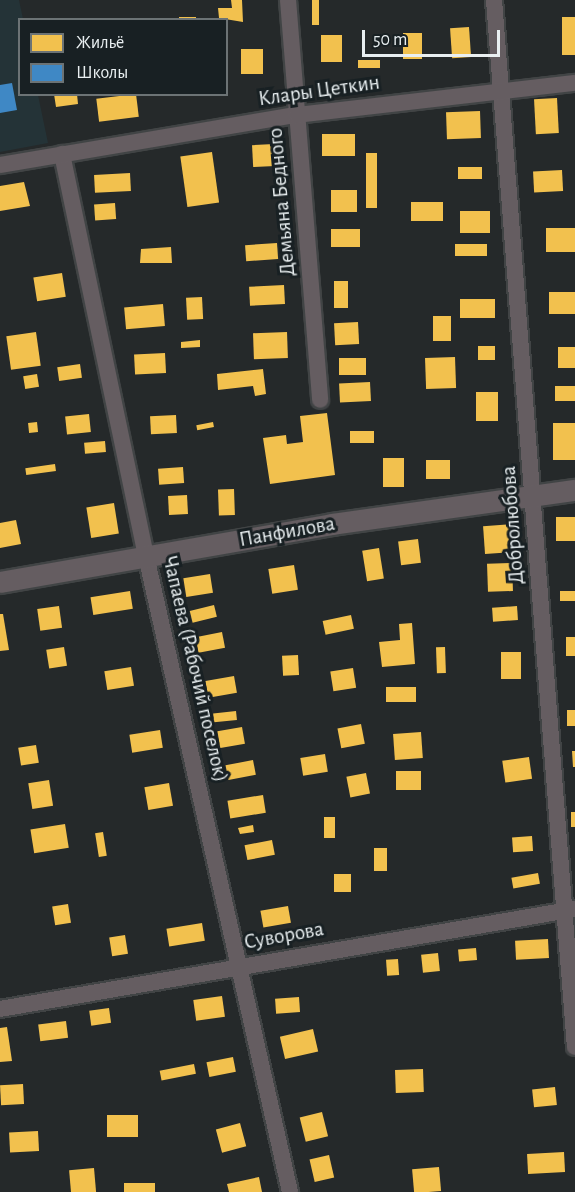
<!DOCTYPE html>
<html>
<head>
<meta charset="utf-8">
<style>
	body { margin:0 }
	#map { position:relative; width:575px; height:1192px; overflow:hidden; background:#25292a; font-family:"Alegreya Sans",sans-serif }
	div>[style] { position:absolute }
	.built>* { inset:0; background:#243337 }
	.homes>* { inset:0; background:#f2c14e; transform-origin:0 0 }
	.schools>* { inset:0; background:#3f88c5 }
	.roads { filter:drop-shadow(2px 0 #414445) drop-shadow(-2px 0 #414445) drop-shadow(0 2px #414445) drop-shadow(0 -2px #414445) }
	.minor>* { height:16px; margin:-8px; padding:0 8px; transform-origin:8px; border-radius:8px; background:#655d61 }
	.tertiary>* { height:21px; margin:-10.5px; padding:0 10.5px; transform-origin:10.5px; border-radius:10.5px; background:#655d61 }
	span { translate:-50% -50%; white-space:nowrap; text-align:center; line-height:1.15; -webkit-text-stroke:6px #182023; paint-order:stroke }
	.street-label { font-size:21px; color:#e9eff1 }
	.legend { position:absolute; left:18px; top:18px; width:210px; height:78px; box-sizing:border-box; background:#182023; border:2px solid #6c7375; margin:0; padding:8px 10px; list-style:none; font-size:18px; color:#e9eff1 }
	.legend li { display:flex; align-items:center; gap:12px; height:30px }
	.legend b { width:30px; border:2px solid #6c7375 }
	.scale { position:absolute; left:362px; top:30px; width:138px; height:27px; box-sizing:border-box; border:3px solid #e9eff1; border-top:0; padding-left:8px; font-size:18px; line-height:21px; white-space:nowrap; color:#e9eff1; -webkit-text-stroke:4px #182023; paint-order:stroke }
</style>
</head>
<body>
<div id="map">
	<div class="built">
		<div style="clip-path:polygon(0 0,19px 0,23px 19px,20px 20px,20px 94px,38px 95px,48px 143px,0 152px)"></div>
	</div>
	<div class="homes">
		<div style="clip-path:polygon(231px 0,242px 0,243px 22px,219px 18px,218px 8px,232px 8px)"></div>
		<div style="left:312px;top:0;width:7px;height:25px"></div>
		<div style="left:179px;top:17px;width:17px;height:3px"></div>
		<div style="left:562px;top:17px;width:13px;height:38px"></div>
		<div style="left:469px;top:27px;width:30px;height:19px;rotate:86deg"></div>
		<div style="left:403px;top:33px;width:19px;height:26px"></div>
		<div style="left:321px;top:35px;width:21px;height:27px"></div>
		<div style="left:241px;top:49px;width:22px;height:25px"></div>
		<div style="left:358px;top:60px;width:22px;height:8px"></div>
		<div style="clip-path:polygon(54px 94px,77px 94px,78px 104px,56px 107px)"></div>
		<div style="left:136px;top:94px;width:23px;height:40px;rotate:83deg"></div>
		<div style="left:557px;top:98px;width:35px;height:23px;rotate:87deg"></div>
		<div style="left:480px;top:111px;width:27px;height:34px;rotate:88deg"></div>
		<div style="left:322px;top:134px;width:33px;height:22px"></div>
		<div style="left:274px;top:144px;width:22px;height:22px;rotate:87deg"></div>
		<div style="left:212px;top:152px;width:51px;height:32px;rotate:82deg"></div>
		<div style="left:366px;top:153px;width:11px;height:55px"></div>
		<div style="left:458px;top:167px;width:24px;height:12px"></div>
		<div style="left:562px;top:170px;width:21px;height:29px;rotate:87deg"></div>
		<div style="left:130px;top:173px;width:18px;height:36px;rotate:87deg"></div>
		<div style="clip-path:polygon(24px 182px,30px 206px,0 211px,0 186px)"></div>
		<div style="left:331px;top:190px;width:26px;height:22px"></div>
		<div style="left:411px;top:202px;width:32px;height:19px"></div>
		<div style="left:115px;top:203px;width:16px;height:21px;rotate:86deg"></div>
		<div style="left:460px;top:211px;width:30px;height:22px"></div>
		<div style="left:575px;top:228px;width:24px;height:29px;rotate:90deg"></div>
		<div style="left:331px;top:229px;width:29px;height:18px"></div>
		<div style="left:277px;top:243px;width:16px;height:32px;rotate:86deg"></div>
		<div style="left:455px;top:244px;width:32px;height:12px"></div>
		<div style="clip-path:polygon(171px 247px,172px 263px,140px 263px,141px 249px)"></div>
		<div style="left:62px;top:273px;width:24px;height:29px;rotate:81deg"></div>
		<div style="left:334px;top:281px;width:14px;height:27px"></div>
		<div style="left:284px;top:285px;width:19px;height:35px;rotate:87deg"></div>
		<div style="left:575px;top:292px;width:22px;height:26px;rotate:90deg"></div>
		<div style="left:202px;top:297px;width:22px;height:16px;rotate:87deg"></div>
		<div style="left:495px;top:299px;width:19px;height:35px;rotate:90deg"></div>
		<div style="left:163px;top:304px;width:22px;height:39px;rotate:85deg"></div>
		<div style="left:433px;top:316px;width:18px;height:25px"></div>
		<div style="left:358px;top:322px;width:22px;height:24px;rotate:87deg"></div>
		<div style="left:36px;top:332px;width:34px;height:30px;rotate:82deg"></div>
		<div style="left:287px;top:332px;width:26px;height:34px;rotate:88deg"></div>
		<div style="clip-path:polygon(200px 340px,200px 347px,181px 348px,181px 342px)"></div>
		<div style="left:478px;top:346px;width:17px;height:14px"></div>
		<div style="left:575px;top:347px;width:21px;height:17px;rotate:90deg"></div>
		<div style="left:165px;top:353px;width:20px;height:31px;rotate:87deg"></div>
		<div style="left:455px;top:357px;width:31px;height:30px;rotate:88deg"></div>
		<div style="left:339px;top:358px;width:27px;height:17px"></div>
		<div style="left:80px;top:364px;width:14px;height:23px;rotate:82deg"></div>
		<div style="clip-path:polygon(263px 369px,266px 394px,255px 396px,253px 386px,218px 390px,217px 374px)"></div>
		<div style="left:37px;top:374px;width:13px;height:14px;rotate:81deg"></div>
		<div style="left:370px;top:382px;width:19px;height:31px;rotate:87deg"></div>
		<div style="left:575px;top:386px;width:15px;height:20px;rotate:90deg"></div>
		<div style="left:476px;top:392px;width:22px;height:29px"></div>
		<div style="clip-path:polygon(327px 413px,335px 475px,270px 484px,263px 438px,286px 435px,287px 444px,303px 442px,300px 416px)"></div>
		<div style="left:89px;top:414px;width:18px;height:24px;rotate:84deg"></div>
		<div style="left:176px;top:415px;width:18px;height:26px;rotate:87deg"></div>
		<div style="left:37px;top:422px;width:10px;height:9px;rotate:84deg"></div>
		<div style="left:213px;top:422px;width:5px;height:17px;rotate:79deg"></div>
		<div style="left:575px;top:423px;width:37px;height:22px;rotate:90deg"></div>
		<div style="left:350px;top:431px;width:24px;height:12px"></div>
		<div style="left:105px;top:441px;width:11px;height:21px;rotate:85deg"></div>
		<div style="left:383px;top:458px;width:21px;height:29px"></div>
		<div style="left:426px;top:460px;width:24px;height:19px"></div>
		<div style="left:55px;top:464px;width:7px;height:30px;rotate:82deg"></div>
		<div style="left:183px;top:467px;width:16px;height:25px;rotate:86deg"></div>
		<div style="left:234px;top:489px;width:26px;height:16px;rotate:88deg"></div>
		<div style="left:187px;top:495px;width:19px;height:19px;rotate:87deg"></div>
		<div style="left:114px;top:503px;width:31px;height:28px;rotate:81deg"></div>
		<div style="left:575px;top:517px;width:24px;height:19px;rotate:90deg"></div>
		<div style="clip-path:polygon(16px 520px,21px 544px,0 548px,0 523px)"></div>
		<div style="left:514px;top:524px;width:28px;height:31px;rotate:86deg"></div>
		<div style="left:418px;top:539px;width:24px;height:20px;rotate:83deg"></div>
		<div style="left:379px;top:548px;width:31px;height:17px;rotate:81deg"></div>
		<div style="left:512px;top:563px;width:28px;height:25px;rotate:88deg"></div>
		<div style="left:294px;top:565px;width:25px;height:26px;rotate:81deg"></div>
		<div style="left:210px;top:574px;width:19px;height:27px;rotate:81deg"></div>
		<div style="left:130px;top:591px;width:18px;height:40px;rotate:81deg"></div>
		<div style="left:575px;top:591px;width:10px;height:15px;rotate:90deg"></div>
		<div style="left:214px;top:605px;width:12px;height:25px;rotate:76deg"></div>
		<div style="left:59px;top:606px;width:22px;height:22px;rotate:82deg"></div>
		<div style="left:517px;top:606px;width:14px;height:25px;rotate:86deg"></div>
		<div style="clip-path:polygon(0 614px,3px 614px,9px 650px,0 651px)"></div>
		<div style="left:351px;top:615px;width:14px;height:29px;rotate:78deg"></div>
		<div style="clip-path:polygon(412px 623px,415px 664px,382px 667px,379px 642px,400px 640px,399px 624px)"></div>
		<div style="left:222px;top:632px;width:16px;height:27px;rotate:79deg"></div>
		<div style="left:566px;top:637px;width:9px;height:19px"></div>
		<div style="left:64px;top:647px;width:19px;height:18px;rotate:81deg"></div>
		<div style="left:445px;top:647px;width:26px;height:9px;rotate:88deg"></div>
		<div style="left:521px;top:652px;width:27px;height:20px;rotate:90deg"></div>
		<div style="left:298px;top:655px;width:20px;height:16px;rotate:87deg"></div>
		<div style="left:131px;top:667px;width:19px;height:27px;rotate:81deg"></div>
		<div style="left:353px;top:668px;width:20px;height:23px;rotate:81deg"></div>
		<div style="left:234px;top:676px;width:17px;height:29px;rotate:80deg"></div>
		<div style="left:416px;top:687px;width:15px;height:30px;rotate:90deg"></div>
		<div style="left:567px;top:710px;width:8px;height:16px"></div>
		<div style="left:236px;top:711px;width:9px;height:23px;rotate:84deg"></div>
		<div style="left:361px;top:724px;width:20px;height:24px;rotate:79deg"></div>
		<div style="left:242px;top:727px;width:17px;height:25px;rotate:80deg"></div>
		<div style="left:160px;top:730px;width:18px;height:31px;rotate:81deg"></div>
		<div style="left:421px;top:732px;width:26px;height:28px;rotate:86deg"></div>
		<div style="left:36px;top:745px;width:18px;height:18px;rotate:81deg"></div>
		<div style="clip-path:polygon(572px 751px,575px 751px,575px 767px,573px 767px)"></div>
		<div style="left:325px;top:754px;width:18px;height:25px;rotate:81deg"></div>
		<div style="left:529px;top:757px;width:22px;height:27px;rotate:82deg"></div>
		<div style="left:253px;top:760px;width:15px;height:28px;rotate:79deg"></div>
		<div style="left:396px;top:771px;width:25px;height:19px"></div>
		<div style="left:366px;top:773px;width:21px;height:20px;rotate:79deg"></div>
		<div style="left:49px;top:780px;width:26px;height:21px;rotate:81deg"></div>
		<div style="left:169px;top:783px;width:23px;height:25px;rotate:80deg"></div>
		<div style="left:263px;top:795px;width:18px;height:36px;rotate:81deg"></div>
		<div style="left:571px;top:812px;width:4px;height:15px"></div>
		<div style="left:324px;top:817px;width:11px;height:21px"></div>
		<div style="left:65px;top:824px;width:24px;height:35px;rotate:81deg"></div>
		<div style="clip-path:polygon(253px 825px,254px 832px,240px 834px,238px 828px)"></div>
		<div style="left:103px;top:832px;width:24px;height:8px;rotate:81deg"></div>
		<div style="left:532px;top:836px;width:15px;height:20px;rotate:86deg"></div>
		<div style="left:272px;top:840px;width:15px;height:28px;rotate:79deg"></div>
		<div style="left:374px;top:848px;width:13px;height:23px"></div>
		<div style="left:538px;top:873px;width:11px;height:27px;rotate:80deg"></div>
		<div style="left:334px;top:874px;width:17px;height:18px"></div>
		<div style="left:68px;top:904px;width:19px;height:16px;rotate:81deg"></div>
		<div style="left:288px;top:906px;width:17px;height:28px;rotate:80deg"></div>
		<div style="left:202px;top:923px;width:18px;height:36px;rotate:81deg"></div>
		<div style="left:125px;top:935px;width:19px;height:16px;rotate:81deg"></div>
		<div style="left:548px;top:939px;width:19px;height:33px;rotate:87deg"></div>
		<div style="left:476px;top:948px;width:12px;height:18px;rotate:85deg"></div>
		<div style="left:438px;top:953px;width:18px;height:17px;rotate:84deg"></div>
		<div style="left:398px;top:959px;width:16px;height:12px;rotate:86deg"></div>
		<div style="left:222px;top:996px;width:21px;height:29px;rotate:82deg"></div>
		<div style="left:299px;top:997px;width:15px;height:24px;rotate:86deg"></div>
		<div style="left:109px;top:1008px;width:15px;height:20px;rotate:82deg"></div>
		<div style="left:66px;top:1021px;width:17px;height:28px;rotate:83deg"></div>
		<div style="clip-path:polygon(7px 1027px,12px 1061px,0 1062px,0 1028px)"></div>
		<div style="left:313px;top:1029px;width:23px;height:34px;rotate:77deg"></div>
		<div style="left:233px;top:1057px;width:15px;height:27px;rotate:79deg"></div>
		<div style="left:194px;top:1064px;width:10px;height:35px;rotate:79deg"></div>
		<div style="left:423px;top:1069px;width:23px;height:28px;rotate:88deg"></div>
		<div style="left:23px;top:1084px;width:20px;height:23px;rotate:87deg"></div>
		<div style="left:555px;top:1087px;width:18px;height:23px;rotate:84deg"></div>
		<div style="left:322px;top:1112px;width:25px;height:23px;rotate:76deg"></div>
		<div style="left:107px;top:1115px;width:31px;height:22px"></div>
		<div style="left:240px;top:1123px;width:24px;height:25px;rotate:75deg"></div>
		<div style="left:38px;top:1131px;width:20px;height:29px;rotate:87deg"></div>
		<div style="left:564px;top:1152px;width:20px;height:37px;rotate:87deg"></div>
		<div style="left:329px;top:1155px;width:23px;height:20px;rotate:77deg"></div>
		<div style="left:439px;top:1167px;width:24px;height:27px;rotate:85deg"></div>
		<div style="left:94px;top:1168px;width:24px;height:25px;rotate:85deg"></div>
		<div style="clip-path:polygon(259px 1177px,262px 1192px,229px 1192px,227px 1184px)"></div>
		<div style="left:124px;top:1183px;width:31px;height:9px"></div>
	</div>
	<div class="schools">
		<div style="clip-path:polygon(12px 83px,17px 110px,0 113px,0 85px)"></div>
	</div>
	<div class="roads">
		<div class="minor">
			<div style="left:288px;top:0;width:401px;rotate:85.4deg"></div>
			<div style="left:494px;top:0;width:1050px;rotate:85.58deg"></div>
			<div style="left:62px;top:154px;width:411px;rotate:78.2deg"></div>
			<div style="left:146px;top:556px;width:652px;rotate:77.24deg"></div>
			<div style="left:0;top:165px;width:301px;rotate:-9.6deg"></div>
			<div style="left:297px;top:115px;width:280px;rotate:-6.6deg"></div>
			<div style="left:0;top:1009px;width:584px;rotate:-9.87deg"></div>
		</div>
		<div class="tertiary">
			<div style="left:0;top:582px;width:337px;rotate:-9.9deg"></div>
			<div style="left:332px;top:524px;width:245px;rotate:-8deg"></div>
		</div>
	</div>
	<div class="street-label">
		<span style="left:319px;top:91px;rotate:-8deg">Клары Цеткин</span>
		<span style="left:282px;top:202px;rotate:-95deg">Демьяна Бедного</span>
		<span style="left:513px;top:525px;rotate:-94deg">Добролюбова</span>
		<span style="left:287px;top:532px;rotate:-10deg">Панфилова</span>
		<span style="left:195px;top:669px;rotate:77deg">Чапаева (Рабочий поселок)</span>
		<span style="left:284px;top:936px;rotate:-10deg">Суворова</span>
	</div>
	<ul class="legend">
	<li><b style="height:16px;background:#f2c14e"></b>Жильё</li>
	<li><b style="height:16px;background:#3f88c5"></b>Школы</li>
	</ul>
	<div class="scale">50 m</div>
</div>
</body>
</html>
